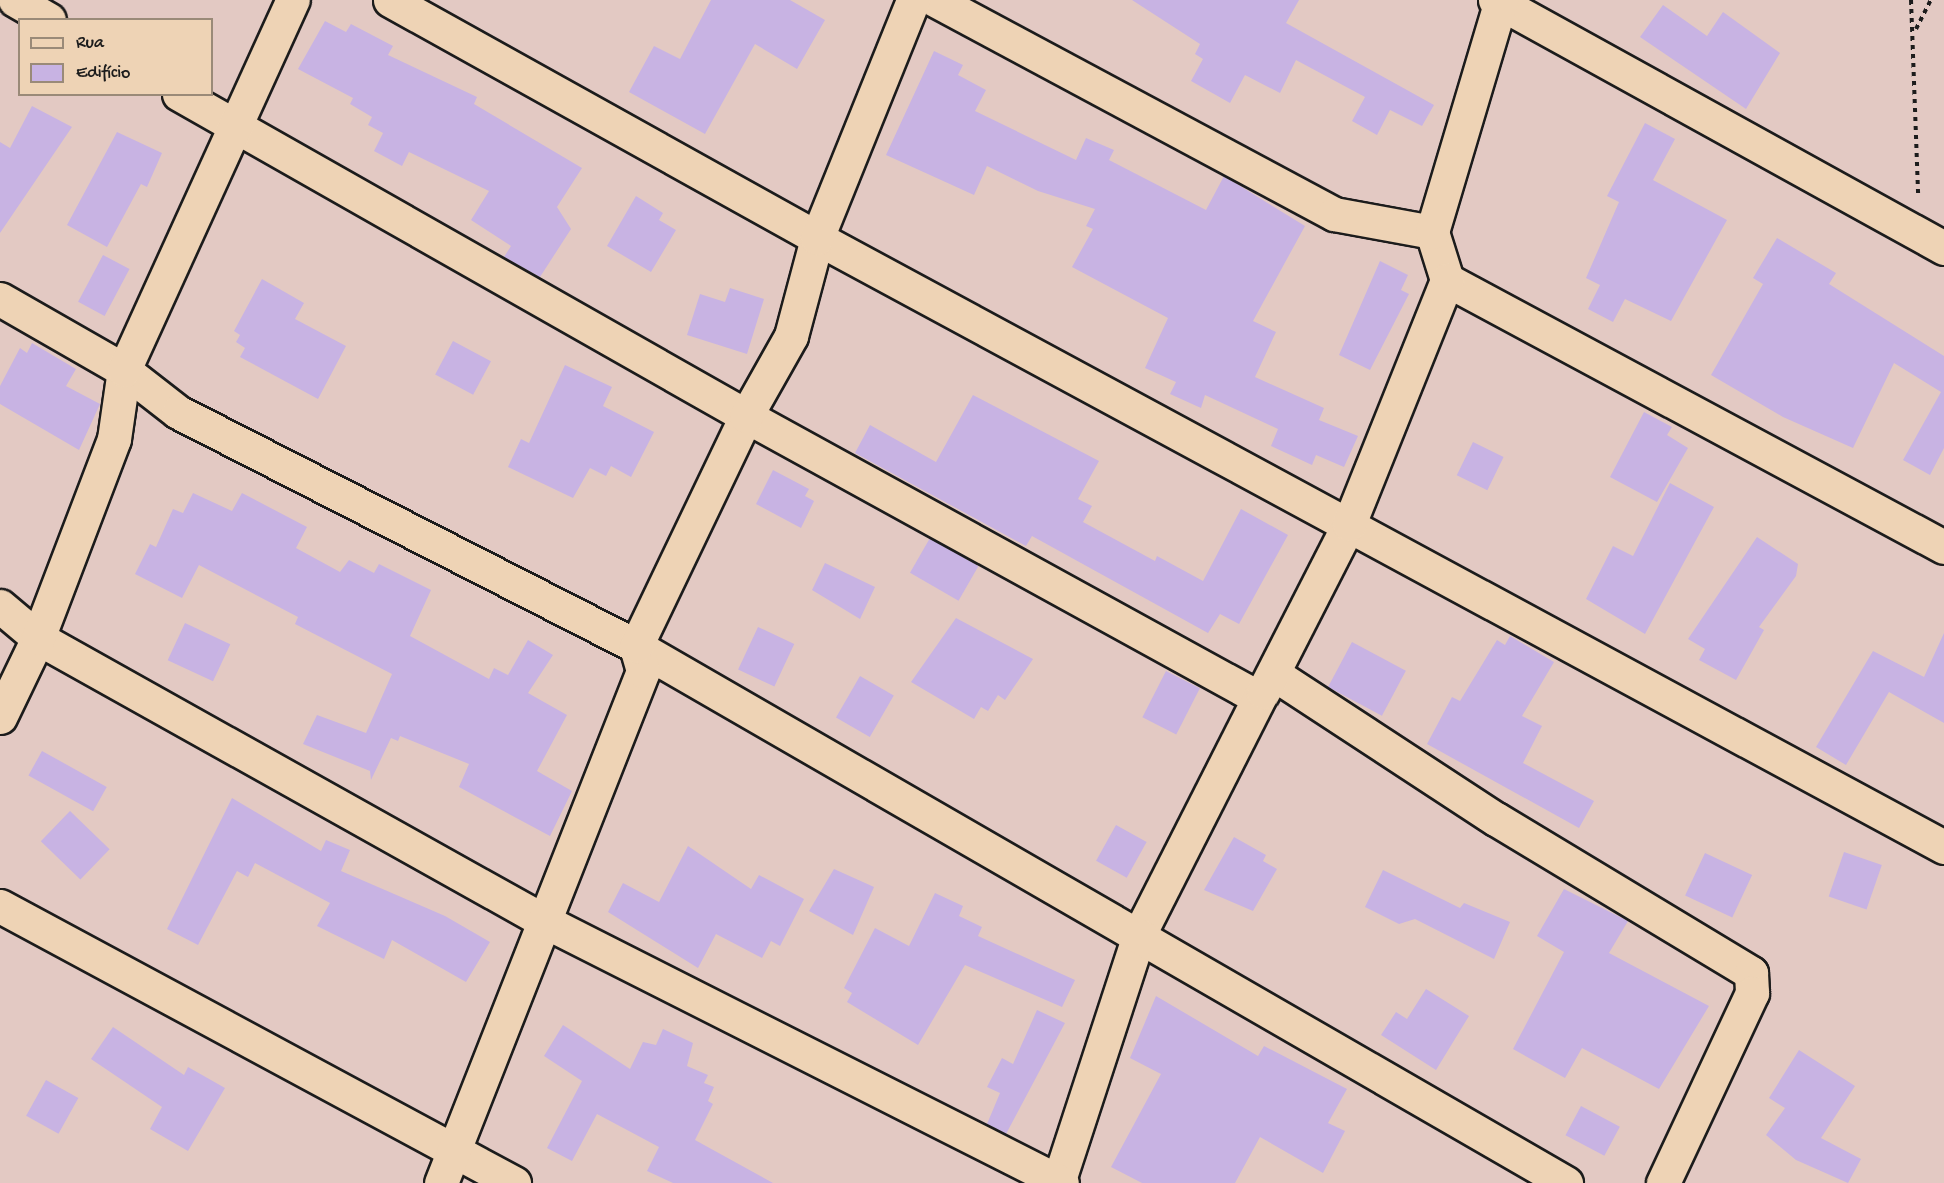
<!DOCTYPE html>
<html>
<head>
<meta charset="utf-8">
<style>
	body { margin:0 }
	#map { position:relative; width:1944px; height:1183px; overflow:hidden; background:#e3c9c3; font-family:"Gochi Hand",sans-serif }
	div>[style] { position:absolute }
	.building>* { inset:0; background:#c8b3e3; transform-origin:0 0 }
	.path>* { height:4px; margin-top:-2px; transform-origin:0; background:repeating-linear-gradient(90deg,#1c1c1c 0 4.5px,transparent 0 9px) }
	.roads { filter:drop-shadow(2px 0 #1c1c1c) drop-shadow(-2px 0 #1c1c1c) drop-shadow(0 2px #1c1c1c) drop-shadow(0 -2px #1c1c1c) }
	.minor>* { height:33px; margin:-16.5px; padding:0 16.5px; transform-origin:16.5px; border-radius:16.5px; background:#eed3b5 }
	span { translate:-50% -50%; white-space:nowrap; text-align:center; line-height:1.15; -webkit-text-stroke:5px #eed3b5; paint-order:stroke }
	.legend { position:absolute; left:18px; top:18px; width:195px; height:78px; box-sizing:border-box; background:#eed3b5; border:2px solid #9a8a78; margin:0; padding:8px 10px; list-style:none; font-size:18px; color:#1c1c1c }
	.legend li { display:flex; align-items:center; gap:12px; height:30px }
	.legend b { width:30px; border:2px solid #9a8a78 }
</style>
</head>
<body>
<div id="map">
	<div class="building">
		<div style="clip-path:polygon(711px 0,790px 0,825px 20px,797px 69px,755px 44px,705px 134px,629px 92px,654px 46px,680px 59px)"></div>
		<div style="clip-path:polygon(1132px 0,1299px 0,1286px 23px,1434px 105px,1422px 126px,1390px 110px,1377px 135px,1352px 121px,1365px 97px,1296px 60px,1280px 93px,1245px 75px,1230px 103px,1191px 81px,1203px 59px,1195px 54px,1200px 44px)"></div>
		<div style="clip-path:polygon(1663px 5px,1707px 36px,1723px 12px,1780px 53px,1746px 109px,1640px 37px)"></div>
		<div style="clip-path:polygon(325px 21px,346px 32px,351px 24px,393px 46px,388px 55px,477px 97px,474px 104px,582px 168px,557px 207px,571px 229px,540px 277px,504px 257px,511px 246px,471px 220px,489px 191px,409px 152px,402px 166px,374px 151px,383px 133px,368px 125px,372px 117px,350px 104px,353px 98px,298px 69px)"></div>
		<div style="clip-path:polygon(934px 51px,963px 65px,958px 75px,986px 90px,975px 111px,1076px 160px,1086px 138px,1114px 150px,1109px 160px,1206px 210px,1224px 176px,1305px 226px,1253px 321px,1276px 332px,1255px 377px,1324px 408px,1319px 420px,1358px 436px,1344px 467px,1316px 455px,1312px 465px,1271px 446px,1278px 429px,1205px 395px,1201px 408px,1170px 394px,1176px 382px,1145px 368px,1168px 318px,1072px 267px,1093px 229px,1086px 226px,1095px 209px,1038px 191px,987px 166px,974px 195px,886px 155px)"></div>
		<div style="clip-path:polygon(32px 106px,72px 127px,0 233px,0 142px,10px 148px)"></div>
		<div style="clip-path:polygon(1645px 123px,1675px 139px,1653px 180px,1727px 220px,1671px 321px,1625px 299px,1613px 322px,1588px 309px,1600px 285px,1586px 278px,1619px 202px,1607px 196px)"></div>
		<div style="clip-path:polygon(117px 132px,162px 153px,147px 187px,141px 184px,107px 247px,67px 225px)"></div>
		<div style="clip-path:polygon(636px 196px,663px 213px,659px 220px,676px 230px,651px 272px,607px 246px)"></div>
		<div style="clip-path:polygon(1777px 238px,1836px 273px,1829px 284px,1944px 356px,1944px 448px,1930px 475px,1903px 460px,1941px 392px,1894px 363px,1853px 448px,1783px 417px,1711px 375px,1763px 284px,1753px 278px)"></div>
		<div style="left:103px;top:255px;width:30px;height:53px;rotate:28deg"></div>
		<div style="clip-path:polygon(1380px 261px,1408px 275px,1401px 290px,1409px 294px,1370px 370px,1339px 355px)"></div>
		<div style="clip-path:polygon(262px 279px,304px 303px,295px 319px,346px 346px,318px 399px,240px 357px,245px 348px,236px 342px,240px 335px,234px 331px)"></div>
		<div style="clip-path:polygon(730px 288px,764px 299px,747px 354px,687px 335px,700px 294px,725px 302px)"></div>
		<div style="left:453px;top:341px;width:43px;height:38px;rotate:28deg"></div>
		<div style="clip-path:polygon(32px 343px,76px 369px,66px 386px,100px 404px,79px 450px,0 404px,0 386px,20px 348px,27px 353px)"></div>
		<div style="clip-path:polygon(565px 365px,612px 387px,603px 406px,654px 432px,631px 477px,611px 466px,606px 476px,590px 468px,573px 498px,508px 467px,521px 439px,529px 443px)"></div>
		<div style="clip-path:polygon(973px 395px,1099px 461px,1078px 499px,1092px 506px,1083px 522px,1155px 561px,1157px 556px,1203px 581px,1241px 509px,1288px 535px,1239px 624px,1220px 614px,1208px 633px,1032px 536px,1026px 546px,855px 453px,870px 425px,936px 462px)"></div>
		<div style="clip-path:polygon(1644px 412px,1672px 427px,1667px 435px,1688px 448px,1657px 502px,1610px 477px)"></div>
		<div style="left:1473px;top:442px;width:34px;height:37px;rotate:26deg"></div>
		<div style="clip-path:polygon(773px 470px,809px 489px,805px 496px,814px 501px,801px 528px,756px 504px)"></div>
		<div style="clip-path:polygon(1670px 483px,1714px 507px,1645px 634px,1586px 599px,1613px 546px,1633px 556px)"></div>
		<div style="clip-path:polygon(193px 493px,232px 511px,242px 493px,307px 527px,296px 548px,340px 572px,349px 560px,374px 573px,379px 564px,431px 590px,410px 636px,489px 679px,494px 668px,508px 675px,528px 640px,553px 655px,528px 693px,567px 715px,537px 771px,572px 791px,550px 836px,459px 787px,469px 764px,400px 736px,398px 741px,391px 738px,371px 780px,370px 771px,303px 744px,317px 715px,366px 733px,392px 674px,295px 624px,298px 617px,199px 565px,182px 598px,135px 574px,150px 544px,156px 547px,173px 509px,183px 513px)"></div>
		<div style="clip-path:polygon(1757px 537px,1798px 564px,1796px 576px,1759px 627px,1764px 630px,1736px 680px,1699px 660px,1705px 649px,1688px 639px)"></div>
		<div style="left:930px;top:538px;width:56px;height:40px;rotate:30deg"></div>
		<div style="clip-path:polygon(825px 563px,875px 587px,860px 619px,812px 590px)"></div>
		<div style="clip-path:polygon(956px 618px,1033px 659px,1005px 700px,998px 695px,988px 711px,981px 707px,974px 719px,911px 682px)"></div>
		<div style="left:185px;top:623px;width:50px;height:41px;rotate:25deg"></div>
		<div style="left:758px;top:627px;width:40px;height:47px;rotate:25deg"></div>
		<div style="clip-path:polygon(1944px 633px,1944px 723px,1889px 692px,1846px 765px,1816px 747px,1873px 651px,1924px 677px)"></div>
		<div style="clip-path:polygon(1510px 636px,1554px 662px,1522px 716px,1542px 726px,1523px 763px,1594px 801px,1579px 828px,1427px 744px,1452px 697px,1460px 701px,1497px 640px,1505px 645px)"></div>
		<div style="left:1352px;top:642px;width:61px;height:51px;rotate:28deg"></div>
		<div style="left:1166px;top:671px;width:38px;height:52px;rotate:27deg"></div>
		<div style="left:860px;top:676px;width:39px;height:48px;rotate:30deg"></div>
		<div style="left:42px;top:751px;width:74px;height:28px;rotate:29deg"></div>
		<div style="clip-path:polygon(232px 798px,321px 851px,326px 840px,350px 850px,341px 871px,445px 916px,490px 942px,466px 982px,392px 940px,384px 959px,317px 926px,330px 903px,255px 863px,248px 877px,237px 871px,198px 945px,167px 929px)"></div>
		<div style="left:70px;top:811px;width:55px;height:42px;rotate:44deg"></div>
		<div style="left:1116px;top:825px;width:35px;height:41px;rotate:29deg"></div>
		<div style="clip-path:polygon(1234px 837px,1266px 855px,1263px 861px,1277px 869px,1253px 911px,1204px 890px)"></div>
		<div style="clip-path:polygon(688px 846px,751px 889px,759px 875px,804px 899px,780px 946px,771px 941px,762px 958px,716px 934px,698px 968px,608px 912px,623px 883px,659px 902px)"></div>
		<div style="left:1844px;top:852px;width:40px;height:47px;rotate:19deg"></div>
		<div style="left:1705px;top:853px;width:52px;height:47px;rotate:25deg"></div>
		<div style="clip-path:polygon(834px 869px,874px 887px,853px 935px,809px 911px)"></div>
		<div style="clip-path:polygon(1383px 870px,1460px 908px,1464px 903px,1510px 922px,1494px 959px,1415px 919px,1399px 924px,1365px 907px)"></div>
		<div style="clip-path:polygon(1564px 889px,1628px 921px,1609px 953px,1709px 1006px,1659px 1089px,1582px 1048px,1565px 1078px,1513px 1049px,1564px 952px,1537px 936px)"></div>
		<div style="clip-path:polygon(935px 893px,963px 906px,959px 916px,982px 927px,978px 936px,1075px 980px,1062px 1007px,965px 965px,918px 1045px,847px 1002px,852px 993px,844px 988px,875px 928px,909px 946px)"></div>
		<div style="clip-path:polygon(1426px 989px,1469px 1016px,1436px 1070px,1381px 1035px,1396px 1012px,1407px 1019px)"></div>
		<div style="clip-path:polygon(1156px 996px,1258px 1056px,1264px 1046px,1347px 1089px,1328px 1123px,1345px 1131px,1323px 1173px,1260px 1137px,1235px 1183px,1142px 1183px,1111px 1167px,1161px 1074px,1130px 1058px)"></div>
		<div style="clip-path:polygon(1037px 1010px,1065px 1023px,1006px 1134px,987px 1124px,1000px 1093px,987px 1087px,1002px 1058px,1013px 1064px)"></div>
		<div style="clip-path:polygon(563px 1025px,630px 1069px,643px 1042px,656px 1045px,663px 1029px,693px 1043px,687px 1066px,708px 1075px,704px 1083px,714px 1087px,708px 1101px,713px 1104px,695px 1140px,773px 1183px,673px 1183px,647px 1171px,659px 1147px,597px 1114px,572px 1161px,547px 1148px,582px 1081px,544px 1056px)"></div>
		<div style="clip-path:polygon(113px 1027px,184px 1075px,188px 1067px,225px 1088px,188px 1151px,150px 1129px,162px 1107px,91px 1059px)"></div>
		<div style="clip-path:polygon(1799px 1050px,1855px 1086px,1821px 1138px,1861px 1159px,1848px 1183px,1796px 1160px,1766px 1135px,1785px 1108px,1769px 1098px)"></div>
		<div style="left:46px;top:1080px;width:37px;height:41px;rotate:29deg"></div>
		<div style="left:1581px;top:1106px;width:44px;height:33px;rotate:28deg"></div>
	</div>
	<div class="path">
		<div style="left:1911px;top:0;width:195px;rotate:87.9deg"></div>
		<div style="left:1916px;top:29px;width:33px;rotate:-63deg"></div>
	</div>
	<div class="roads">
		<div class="minor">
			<div style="left:15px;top:0;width:39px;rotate:30deg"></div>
			<div style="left:390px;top:0;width:489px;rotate:29.1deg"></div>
			<div style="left:817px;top:238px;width:1281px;rotate:28.39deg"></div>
			<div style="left:935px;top:0;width:453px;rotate:28.2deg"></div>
			<div style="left:1334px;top:214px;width:100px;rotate:10.4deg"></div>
			<div style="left:1432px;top:232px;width:50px;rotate:72.6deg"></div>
			<div style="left:1447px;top:280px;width:564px;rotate:28.25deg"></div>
			<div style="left:1495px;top:0;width:513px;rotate:28.91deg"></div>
			<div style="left:179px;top:94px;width:652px;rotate:29.59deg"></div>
			<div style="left:746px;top:416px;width:585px;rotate:28.8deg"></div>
			<div style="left:1259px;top:698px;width:266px;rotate:116.9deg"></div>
			<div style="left:1139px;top:935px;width:261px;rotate:108.1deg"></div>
			<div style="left:1432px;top:232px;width:242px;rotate:-73.4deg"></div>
			<div style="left:0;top:299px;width:143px;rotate:29.8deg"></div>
			<div style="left:124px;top:370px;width:68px;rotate:37.9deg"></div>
			<div style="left:178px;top:412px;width:514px;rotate:27.06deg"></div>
			<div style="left:636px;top:646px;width:1074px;rotate:30deg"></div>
			<div style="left:0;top:606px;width:50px;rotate:40.1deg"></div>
			<div style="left:38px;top:638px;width:582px;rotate:29.21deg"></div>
			<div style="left:546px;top:922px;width:578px;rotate:26.83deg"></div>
			<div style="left:1274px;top:674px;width:265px;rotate:33.2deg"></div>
			<div style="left:1496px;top:819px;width:298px;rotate:31.1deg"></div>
			<div style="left:1751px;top:973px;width:20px;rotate:87deg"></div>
			<div style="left:1752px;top:993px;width:210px;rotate:115.1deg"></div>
			<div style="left:1263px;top:692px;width:189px;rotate:-62.9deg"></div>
			<div style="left:1349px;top:524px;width:263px;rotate:-68.1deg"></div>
			<div style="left:0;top:717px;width:88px;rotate:-64.3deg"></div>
			<div style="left:38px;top:638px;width:213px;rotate:-69.1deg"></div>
			<div style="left:114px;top:439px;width:70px;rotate:-81.8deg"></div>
			<div style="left:124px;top:370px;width:407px;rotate:-65.5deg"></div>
			<div style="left:0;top:906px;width:584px;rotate:28.32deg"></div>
			<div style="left:441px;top:1183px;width:550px;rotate:-68.47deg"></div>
			<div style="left:643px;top:671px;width:26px;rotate:-106deg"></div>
			<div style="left:636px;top:646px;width:255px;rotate:-64.4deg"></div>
			<div style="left:746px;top:416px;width:92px;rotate:-60.6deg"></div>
			<div style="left:791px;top:336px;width:101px;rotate:-75.1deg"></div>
			<div style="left:817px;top:238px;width:257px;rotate:-68deg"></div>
		</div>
	</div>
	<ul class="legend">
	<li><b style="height:8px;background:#eed3b5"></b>Rua</li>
	<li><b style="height:16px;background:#c8b3e3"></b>Edifício</li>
	</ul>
</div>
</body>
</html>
